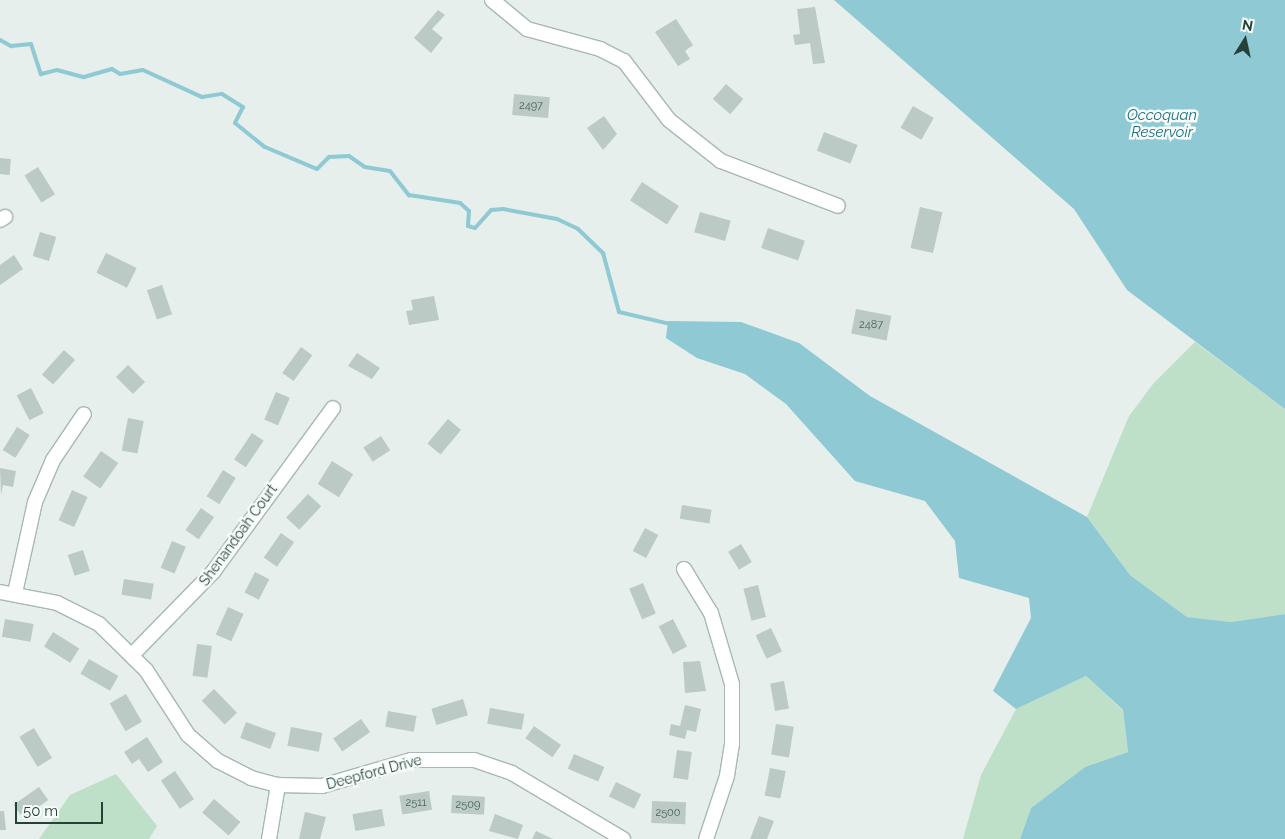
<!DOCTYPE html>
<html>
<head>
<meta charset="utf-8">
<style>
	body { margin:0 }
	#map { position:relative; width:1285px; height:839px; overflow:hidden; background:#e6efeb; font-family:Raleway,sans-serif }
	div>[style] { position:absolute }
	.green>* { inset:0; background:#bfe0c8 }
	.water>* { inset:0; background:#8ec9d4 }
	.stream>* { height:4px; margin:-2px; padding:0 2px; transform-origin:2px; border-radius:2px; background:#8ec9d4 }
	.building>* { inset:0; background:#bbcac4; transform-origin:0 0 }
	.roads { filter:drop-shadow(1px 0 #a8b8b2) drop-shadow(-1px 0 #a8b8b2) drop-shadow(0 1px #a8b8b2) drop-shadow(0 -1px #a8b8b2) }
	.street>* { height:14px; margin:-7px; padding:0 7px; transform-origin:7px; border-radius:7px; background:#fff }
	span { translate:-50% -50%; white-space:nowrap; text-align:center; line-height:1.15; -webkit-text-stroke:5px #f7fbf9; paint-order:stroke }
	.number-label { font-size:11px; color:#4a645c }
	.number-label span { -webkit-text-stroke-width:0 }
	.street-label { font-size:14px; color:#24423a }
	.water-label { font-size:15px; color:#1c6f80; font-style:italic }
	.north { position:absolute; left:1220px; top:15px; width:50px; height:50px; -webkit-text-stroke:4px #f7fbf9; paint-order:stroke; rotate:10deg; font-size:14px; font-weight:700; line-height:20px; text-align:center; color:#24423a }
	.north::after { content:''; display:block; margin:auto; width:18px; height:22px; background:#24423a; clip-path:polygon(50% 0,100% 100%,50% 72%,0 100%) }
	.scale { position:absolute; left:15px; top:802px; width:88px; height:22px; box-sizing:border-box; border:2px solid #24423a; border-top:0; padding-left:6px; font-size:15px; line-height:18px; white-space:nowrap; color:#24423a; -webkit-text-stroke:4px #f7fbf9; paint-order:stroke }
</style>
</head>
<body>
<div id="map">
	<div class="green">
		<div style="clip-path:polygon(1195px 342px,1285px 409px,1285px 614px,1231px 622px,1187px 617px,1130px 575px,1087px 517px,1129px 416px,1153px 384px)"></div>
		<div style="clip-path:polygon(1086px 676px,1123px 711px,1128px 752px,1085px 767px,1031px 808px,1020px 839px,963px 839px,981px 775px,1016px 709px)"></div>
		<div style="clip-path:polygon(116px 774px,157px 826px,149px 839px,39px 839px,70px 795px)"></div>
	</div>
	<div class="water">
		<div style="clip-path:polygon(834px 0,1285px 0,1285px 409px,1127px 290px,1074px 209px)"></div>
		<div style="clip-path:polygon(668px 321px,741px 322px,799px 343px,870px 396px,1087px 517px,1130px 575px,1187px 617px,1231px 622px,1285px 614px,1285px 839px,1020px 839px,1031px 808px,1085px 767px,1128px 752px,1123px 710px,1086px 676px,1016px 709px,993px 691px,1031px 618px,1029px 598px,959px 578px,955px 541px,925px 501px,855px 481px,786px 404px,745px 374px,697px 358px,666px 338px)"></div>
	</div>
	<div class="stream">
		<div style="left:0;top:40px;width:13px;rotate:29deg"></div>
		<div style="left:11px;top:46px;width:20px;rotate:-6deg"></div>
		<div style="left:31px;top:44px;width:32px;rotate:72deg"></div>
		<div style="left:41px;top:74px;width:16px;rotate:-14deg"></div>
		<div style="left:57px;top:70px;width:28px;rotate:15deg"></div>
		<div style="left:84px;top:77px;width:29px;rotate:-16deg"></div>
		<div style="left:112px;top:69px;width:9px;rotate:32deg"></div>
		<div style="left:120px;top:74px;width:23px;rotate:-10deg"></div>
		<div style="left:143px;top:70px;width:65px;rotate:24.6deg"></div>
		<div style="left:202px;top:97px;width:20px;rotate:-9deg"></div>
		<div style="left:222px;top:94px;width:25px;rotate:32deg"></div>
		<div style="left:243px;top:107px;width:18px;rotate:117deg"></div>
		<div style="left:235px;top:123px;width:38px;rotate:39deg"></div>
		<div style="left:265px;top:147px;width:56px;rotate:22.9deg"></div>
		<div style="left:317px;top:169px;width:17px;rotate:-45deg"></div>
		<div style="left:329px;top:157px;width:20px;rotate:-3deg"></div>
		<div style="left:349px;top:156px;width:19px;rotate:35deg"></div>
		<div style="left:365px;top:167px;width:25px;rotate:9deg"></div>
		<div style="left:390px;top:171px;width:31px;rotate:52deg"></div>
		<div style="left:409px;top:195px;width:52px;rotate:8.9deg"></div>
		<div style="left:460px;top:203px;width:12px;rotate:42deg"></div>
		<div style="left:469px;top:211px;width:15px;rotate:94deg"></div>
		<div style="left:468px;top:226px;width:7px;rotate:16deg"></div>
		<div style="left:475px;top:228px;width:24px;rotate:-48deg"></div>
		<div style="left:491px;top:210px;width:12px;rotate:-5deg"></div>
		<div style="left:503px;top:209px;width:55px;rotate:10.5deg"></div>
		<div style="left:557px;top:219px;width:23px;rotate:25deg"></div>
		<div style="left:578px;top:229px;width:35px;rotate:44deg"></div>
		<div style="left:603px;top:253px;width:61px;rotate:74.8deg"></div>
		<div style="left:619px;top:312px;width:52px;rotate:13.2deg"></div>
	</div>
	<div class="building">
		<div style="clip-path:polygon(815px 7px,825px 63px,813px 64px,810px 43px,795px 45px,793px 35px,800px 34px,797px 9px)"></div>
		<div style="clip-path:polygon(438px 10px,445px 15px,432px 29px,443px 38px,431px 53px,414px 38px)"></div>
		<div style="clip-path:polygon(676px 19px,693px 45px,685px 51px,690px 59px,678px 66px,655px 32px)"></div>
		<div style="left:726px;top:84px;width:23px;height:20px;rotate:41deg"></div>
		<div style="left:514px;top:94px;width:36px;height:21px;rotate:5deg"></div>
		<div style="left:913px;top:106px;width:24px;height:25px;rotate:30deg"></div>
		<div style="clip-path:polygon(604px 116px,617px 134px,603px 150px,587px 128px)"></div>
		<div style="left:824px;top:132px;width:36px;height:20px;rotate:21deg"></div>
		<div style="left:0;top:158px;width:11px;height:16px;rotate:5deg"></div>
		<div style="left:38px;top:167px;width:32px;height:16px;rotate:58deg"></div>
		<div style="left:642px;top:182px;width:44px;height:22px;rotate:33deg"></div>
		<div style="left:920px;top:207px;width:23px;height:42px;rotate:13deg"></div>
		<div style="left:700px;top:212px;width:32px;height:21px;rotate:16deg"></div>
		<div style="left:768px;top:228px;width:39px;height:21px;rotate:19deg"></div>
		<div style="left:40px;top:232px;width:17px;height:25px;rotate:17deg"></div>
		<div style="left:106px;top:253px;width:34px;height:22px;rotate:26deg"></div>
		<div style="clip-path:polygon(14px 255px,23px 269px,0 285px,0 265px)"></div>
		<div style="left:162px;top:285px;width:31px;height:16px;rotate:71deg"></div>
		<div style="clip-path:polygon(434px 296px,439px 320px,409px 325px,406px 311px,413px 310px,411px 300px)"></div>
		<div style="left:856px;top:309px;width:36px;height:25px;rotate:11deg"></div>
		<div style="left:301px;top:347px;width:14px;height:32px;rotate:36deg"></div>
		<div style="left:64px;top:350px;width:15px;height:33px;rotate:42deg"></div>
		<div style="clip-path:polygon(357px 353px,380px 368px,372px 379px,348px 366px)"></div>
		<div style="left:128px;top:365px;width:24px;height:17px;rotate:45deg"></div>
		<div style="left:31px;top:388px;width:28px;height:16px;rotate:63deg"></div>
		<div style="left:276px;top:392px;width:15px;height:30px;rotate:23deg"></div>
		<div style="left:128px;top:418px;width:16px;height:33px;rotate:11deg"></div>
		<div style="left:448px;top:419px;width:17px;height:32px;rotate:40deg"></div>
		<div style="left:17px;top:427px;width:15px;height:27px;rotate:32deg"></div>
		<div style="left:252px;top:433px;width:14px;height:32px;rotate:34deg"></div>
		<div style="left:381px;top:436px;width:17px;height:21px;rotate:57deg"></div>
		<div style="left:101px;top:451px;width:21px;height:31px;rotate:35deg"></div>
		<div style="left:332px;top:461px;width:25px;height:27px;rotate:32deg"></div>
		<div style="clip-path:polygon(0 468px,16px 471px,13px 487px,3px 485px,1px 495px)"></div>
		<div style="left:223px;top:470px;width:15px;height:31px;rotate:32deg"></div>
		<div style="left:72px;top:490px;width:17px;height:33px;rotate:24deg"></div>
		<div style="left:308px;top:494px;width:18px;height:32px;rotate:43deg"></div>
		<div style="left:682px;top:505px;width:30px;height:14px;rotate:9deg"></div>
		<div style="left:201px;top:508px;width:16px;height:27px;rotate:35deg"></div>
		<div style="left:645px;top:528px;width:15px;height:26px;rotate:28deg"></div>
		<div style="left:281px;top:533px;width:16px;height:30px;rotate:35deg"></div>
		<div style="left:172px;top:541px;width:15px;height:29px;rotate:23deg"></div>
		<div style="left:741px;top:544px;width:21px;height:15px;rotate:59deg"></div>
		<div style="left:83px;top:550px;width:22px;height:16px;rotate:72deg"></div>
		<div style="left:255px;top:572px;width:16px;height:23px;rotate:27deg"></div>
		<div style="left:124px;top:579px;width:30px;height:16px;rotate:9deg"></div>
		<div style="left:643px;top:583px;width:33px;height:15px;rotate:67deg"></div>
		<div style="left:758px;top:585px;width:33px;height:15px;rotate:76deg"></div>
		<div style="left:228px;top:607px;width:17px;height:30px;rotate:24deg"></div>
		<div style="left:5px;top:619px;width:29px;height:18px;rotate:10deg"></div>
		<div style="left:673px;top:619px;width:31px;height:16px;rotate:63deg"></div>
		<div style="left:771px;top:628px;width:26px;height:17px;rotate:65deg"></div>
		<div style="left:53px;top:632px;width:31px;height:17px;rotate:32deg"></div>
		<div style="left:197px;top:644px;width:15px;height:32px;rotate:8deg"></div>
		<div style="left:89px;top:659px;width:34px;height:17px;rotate:30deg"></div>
		<div style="clip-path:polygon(700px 661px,706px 691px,685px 693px,683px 662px)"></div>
		<div style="left:784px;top:681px;width:28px;height:14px;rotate:80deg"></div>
		<div style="left:214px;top:689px;width:33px;height:17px;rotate:46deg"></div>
		<div style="left:126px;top:694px;width:32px;height:19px;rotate:60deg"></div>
		<div style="left:463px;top:699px;width:17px;height:33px;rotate:73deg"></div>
		<div style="clip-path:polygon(685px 705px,701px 709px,696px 732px,687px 730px,685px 739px,669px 735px,671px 724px,680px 726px)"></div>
		<div style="left:490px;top:708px;width:35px;height:16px;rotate:10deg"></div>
		<div style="left:388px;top:711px;width:29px;height:16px;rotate:10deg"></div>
		<div style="left:361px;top:719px;width:16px;height:34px;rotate:55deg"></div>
		<div style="left:246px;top:722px;width:32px;height:17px;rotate:20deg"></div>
		<div style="left:776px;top:724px;width:18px;height:31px;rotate:9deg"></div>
		<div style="left:534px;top:726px;width:33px;height:15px;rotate:35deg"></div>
		<div style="left:291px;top:727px;width:32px;height:19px;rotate:11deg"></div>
		<div style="left:34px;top:728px;width:35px;height:17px;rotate:59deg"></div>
		<div style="clip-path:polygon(147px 737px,163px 762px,148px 772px,139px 759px,132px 764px,124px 752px)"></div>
		<div style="left:677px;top:750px;width:15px;height:28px;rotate:8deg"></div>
		<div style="left:574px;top:754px;width:33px;height:16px;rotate:23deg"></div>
		<div style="left:770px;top:768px;width:16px;height:28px;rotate:11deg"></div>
		<div style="left:175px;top:771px;width:34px;height:17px;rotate:56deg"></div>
		<div style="left:616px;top:782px;width:28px;height:16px;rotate:26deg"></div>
		<div style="left:39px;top:787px;width:16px;height:31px;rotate:55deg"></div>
		<div style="left:429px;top:791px;width:19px;height:30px;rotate:81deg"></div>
		<div style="left:452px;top:795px;width:33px;height:18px;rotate:3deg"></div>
		<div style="left:214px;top:799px;width:35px;height:18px;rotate:41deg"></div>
		<div style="left:652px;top:801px;width:34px;height:22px;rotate:2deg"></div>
		<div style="left:382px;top:809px;width:17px;height:30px;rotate:80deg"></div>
		<div style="clip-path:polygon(0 811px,4px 811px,6px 830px,0 830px)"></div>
		<div style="clip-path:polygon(305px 812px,326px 817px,320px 839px,299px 839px)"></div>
		<div style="clip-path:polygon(495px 814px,523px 825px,518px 839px,489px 831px)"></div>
		<div style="clip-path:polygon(759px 816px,774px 821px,767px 839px,750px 839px)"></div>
		<div style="clip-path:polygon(536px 831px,553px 839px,532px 839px)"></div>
	</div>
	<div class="roads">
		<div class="street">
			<div style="left:492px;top:0;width:45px;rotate:39.6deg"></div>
			<div style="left:527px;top:29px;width:76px;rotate:15.3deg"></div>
			<div style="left:600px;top:49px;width:27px;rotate:27deg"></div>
			<div style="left:624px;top:61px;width:74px;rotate:52.7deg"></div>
			<div style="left:669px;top:120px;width:66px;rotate:38.3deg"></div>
			<div style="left:721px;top:161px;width:125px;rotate:21deg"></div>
			<div style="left:0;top:220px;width:6px;rotate:-31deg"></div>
			<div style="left:684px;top:569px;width:52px;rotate:58.5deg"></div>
			<div style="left:711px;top:613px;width:74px;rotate:73.5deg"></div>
			<div style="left:732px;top:684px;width:60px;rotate:90deg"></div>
			<div style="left:732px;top:744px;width:32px;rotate:99deg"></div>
			<div style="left:727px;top:776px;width:66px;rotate:108.4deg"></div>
			<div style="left:0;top:592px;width:58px;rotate:10.9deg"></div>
			<div style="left:57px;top:603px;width:47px;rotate:26.6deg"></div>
			<div style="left:99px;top:624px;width:66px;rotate:44.4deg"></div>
			<div style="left:146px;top:670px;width:77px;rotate:57.1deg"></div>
			<div style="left:188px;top:735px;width:40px;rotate:41deg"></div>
			<div style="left:218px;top:761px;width:37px;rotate:27deg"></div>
			<div style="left:251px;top:778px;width:28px;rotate:15deg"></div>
			<div style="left:278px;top:785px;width:44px;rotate:1.3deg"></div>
			<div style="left:322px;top:786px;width:93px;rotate:-16.3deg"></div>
			<div style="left:411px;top:760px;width:63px"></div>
			<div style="left:474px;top:760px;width:40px;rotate:18.9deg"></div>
			<div style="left:512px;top:773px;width:129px;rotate:30.7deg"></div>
			<div style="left:15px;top:593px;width:93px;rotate:-77.6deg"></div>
			<div style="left:35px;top:502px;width:46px;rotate:-66.8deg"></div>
			<div style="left:53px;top:460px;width:55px;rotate:-56deg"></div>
			<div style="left:133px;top:654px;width:115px;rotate:-45.7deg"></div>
			<div style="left:213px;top:572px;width:203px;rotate:-53.8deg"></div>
			<div style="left:269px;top:839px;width:55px;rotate:-80.5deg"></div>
		</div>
	</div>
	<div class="number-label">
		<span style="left:531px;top:106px">2497</span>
		<span style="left:871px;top:325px">2487</span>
		<span style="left:416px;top:803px">2511</span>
		<span style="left:468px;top:805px">2509</span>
		<span style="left:668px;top:813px">2500</span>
	</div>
	<div class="street-label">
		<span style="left:238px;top:535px;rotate:-54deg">Shenandoah Court</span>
		<span style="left:374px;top:772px;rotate:-15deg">Deepford Drive</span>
	</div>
	<div class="water-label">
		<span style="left:1162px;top:124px">Occoquan<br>Reservoir</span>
	</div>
	<div class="north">N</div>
	<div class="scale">50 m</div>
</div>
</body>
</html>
